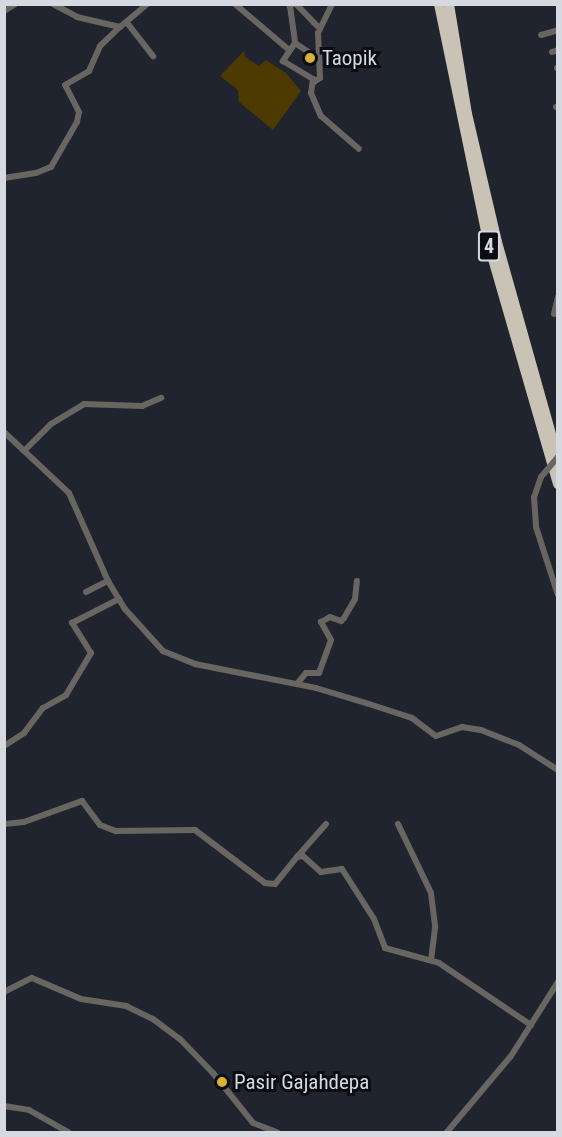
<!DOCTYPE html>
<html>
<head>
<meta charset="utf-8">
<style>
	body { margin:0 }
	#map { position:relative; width:562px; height:1137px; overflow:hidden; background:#20242f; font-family:"Roboto Condensed",sans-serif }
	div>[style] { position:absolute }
	.green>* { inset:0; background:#4c3a00 }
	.street>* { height:6px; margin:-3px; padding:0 3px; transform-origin:3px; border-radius:3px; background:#696661 }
	.highway>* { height:10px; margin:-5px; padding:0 5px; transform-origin:5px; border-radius:5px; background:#c9c3b5 }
	.street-bridge>* { height:6px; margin:-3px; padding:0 3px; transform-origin:3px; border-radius:3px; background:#696661 }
	.dots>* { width:16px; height:16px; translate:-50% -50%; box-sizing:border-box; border:3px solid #0b0d12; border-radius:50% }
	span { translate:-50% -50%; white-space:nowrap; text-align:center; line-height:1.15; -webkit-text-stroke:6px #0b0d12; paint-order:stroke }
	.shield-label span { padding:2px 4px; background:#0b0d12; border:2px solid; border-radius:4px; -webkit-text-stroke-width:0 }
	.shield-label { font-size:20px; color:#d6d9e0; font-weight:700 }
	.poi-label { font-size:21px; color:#d6d9e0 }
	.left { translate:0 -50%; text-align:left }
	.frame { position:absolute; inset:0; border:6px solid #d6d9e0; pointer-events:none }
</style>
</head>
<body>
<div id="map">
	<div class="green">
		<div style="clip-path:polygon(244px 51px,245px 57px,259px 66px,266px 60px,286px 73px,301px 91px,273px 130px,239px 102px,238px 90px,220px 76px)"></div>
	</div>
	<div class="street">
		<div style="left:53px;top:4px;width:27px;rotate:28deg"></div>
		<div style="left:77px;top:17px;width:44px;rotate:13.1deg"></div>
		<div style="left:120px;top:27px;width:35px;rotate:-40deg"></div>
		<div style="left:235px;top:4px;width:71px;rotate:40.4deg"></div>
		<div style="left:293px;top:4px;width:4px;rotate:146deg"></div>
		<div style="left:290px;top:6px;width:37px;rotate:82deg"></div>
		<div style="left:295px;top:43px;width:22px;rotate:34deg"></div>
		<div style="left:296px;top:4px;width:30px;rotate:46deg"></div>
		<div style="left:4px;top:11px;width:13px;rotate:-32deg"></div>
		<div style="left:128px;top:24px;width:41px;rotate:52deg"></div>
		<div style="left:541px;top:35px;width:18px;rotate:-16deg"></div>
		<div style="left:295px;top:43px;width:22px;rotate:124deg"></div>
		<div style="left:283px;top:61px;width:35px;rotate:31deg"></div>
		<div style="left:313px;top:79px;width:14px;rotate:98deg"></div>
		<div style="left:311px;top:93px;width:25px;rotate:67deg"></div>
		<div style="left:321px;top:116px;width:50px;rotate:41deg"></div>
		<div style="left:552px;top:52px;width:6px;rotate:-18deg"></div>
		<div style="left:557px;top:68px;width:1px"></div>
		<div style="left:314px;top:82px;width:7px;rotate:-34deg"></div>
		<div style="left:320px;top:78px;width:45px;rotate:-92.5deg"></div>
		<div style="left:318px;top:33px;width:32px;rotate:-64deg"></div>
		<div style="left:556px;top:107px;width:2px;rotate:-27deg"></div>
		<div style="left:4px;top:178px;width:32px;rotate:-9deg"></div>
		<div style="left:36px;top:173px;width:16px;rotate:-22deg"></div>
		<div style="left:51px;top:167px;width:52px;rotate:-60deg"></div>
		<div style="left:77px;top:122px;width:10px;rotate:-79deg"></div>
		<div style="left:79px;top:112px;width:30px;rotate:-117deg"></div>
		<div style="left:65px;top:85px;width:28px;rotate:-30deg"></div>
		<div style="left:89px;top:71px;width:27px;rotate:-66deg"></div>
		<div style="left:100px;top:46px;width:28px;rotate:-44deg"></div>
		<div style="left:554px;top:314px;width:18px;rotate:-77deg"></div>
		<div style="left:4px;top:432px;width:89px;rotate:43.2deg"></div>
		<div style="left:69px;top:493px;width:96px;rotate:66.1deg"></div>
		<div style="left:108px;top:581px;width:33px;rotate:59deg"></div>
		<div style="left:125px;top:609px;width:57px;rotate:47.9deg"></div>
		<div style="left:163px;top:651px;width:35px;rotate:22deg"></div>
		<div style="left:195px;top:664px;width:123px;rotate:11.2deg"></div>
		<div style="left:316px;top:688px;width:55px;rotate:16.8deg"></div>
		<div style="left:369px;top:704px;width:45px;rotate:18deg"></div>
		<div style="left:412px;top:718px;width:30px;rotate:37deg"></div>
		<div style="left:436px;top:736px;width:28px;rotate:-19deg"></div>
		<div style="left:462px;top:727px;width:19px;rotate:9deg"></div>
		<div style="left:481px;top:730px;width:41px;rotate:21.5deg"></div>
		<div style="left:519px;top:745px;width:46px;rotate:32.7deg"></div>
		<div style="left:24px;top:451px;width:38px;rotate:-45deg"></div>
		<div style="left:51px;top:424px;width:39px;rotate:-31deg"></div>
		<div style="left:84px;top:404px;width:58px;rotate:2deg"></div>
		<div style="left:142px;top:406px;width:21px;rotate:-23deg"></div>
		<div style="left:541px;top:477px;width:21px;rotate:109deg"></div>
		<div style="left:534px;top:497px;width:30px;rotate:86deg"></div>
		<div style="left:536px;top:527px;width:71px;rotate:72.1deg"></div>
		<div style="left:86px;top:592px;width:25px;rotate:-27deg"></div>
		<div style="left:297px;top:684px;width:14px;rotate:-51deg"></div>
		<div style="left:306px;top:673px;width:13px"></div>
		<div style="left:319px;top:673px;width:35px;rotate:-70deg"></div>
		<div style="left:331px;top:640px;width:21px;rotate:-119deg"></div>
		<div style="left:321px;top:622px;width:10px;rotate:-29deg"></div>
		<div style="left:330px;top:617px;width:12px;rotate:20deg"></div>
		<div style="left:341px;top:621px;width:4px;rotate:-45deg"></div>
		<div style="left:344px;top:618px;width:22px;rotate:-60deg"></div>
		<div style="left:355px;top:599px;width:18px;rotate:-84deg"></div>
		<div style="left:4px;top:746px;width:24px;rotate:-33deg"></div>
		<div style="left:24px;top:733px;width:31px;rotate:-53deg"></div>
		<div style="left:43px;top:708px;width:26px;rotate:-29deg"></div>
		<div style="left:66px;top:695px;width:49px;rotate:-59.2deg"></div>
		<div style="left:91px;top:653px;width:36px;rotate:-122deg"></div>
		<div style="left:72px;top:623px;width:53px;rotate:-27.1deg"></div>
		<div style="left:4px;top:824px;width:20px;rotate:-6deg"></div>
		<div style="left:24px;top:822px;width:62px;rotate:-19.9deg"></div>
		<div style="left:82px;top:801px;width:30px;rotate:53deg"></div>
		<div style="left:100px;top:825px;width:17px;rotate:21deg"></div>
		<div style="left:116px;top:831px;width:79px;rotate:-0.7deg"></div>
		<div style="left:195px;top:830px;width:88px;rotate:37.1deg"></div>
		<div style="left:265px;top:883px;width:10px;rotate:6deg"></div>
		<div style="left:275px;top:884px;width:35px;rotate:-51deg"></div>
		<div style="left:297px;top:857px;width:6px;rotate:-9deg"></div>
		<div style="left:303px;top:856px;width:24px;rotate:42deg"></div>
		<div style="left:321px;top:872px;width:21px;rotate:-8deg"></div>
		<div style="left:342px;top:869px;width:59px;rotate:57.4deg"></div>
		<div style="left:374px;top:919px;width:31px;rotate:69deg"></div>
		<div style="left:385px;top:948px;width:56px;rotate:15.5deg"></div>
		<div style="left:439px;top:963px;width:111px;rotate:34deg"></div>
		<div style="left:398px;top:824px;width:76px;rotate:64.4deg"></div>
		<div style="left:431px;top:893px;width:35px;rotate:83deg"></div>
		<div style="left:435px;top:928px;width:32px;rotate:97deg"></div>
		<div style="left:297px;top:857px;width:44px;rotate:-48.7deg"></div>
		<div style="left:4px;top:992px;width:31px;rotate:-27deg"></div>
		<div style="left:32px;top:978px;width:53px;rotate:23.2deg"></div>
		<div style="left:81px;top:999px;width:46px;rotate:8.8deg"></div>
		<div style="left:126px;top:1006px;width:30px;rotate:26deg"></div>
		<div style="left:153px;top:1019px;width:34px;rotate:37deg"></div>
		<div style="left:180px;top:1039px;width:47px;rotate:45.9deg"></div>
		<div style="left:213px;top:1073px;width:64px;rotate:51.3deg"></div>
		<div style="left:253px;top:1123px;width:26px;rotate:21deg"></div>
		<div style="left:4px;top:1106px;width:25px;rotate:9deg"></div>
		<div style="left:29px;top:1110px;width:45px;rotate:29.4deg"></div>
		<div style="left:447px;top:1132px;width:99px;rotate:-49.9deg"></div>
		<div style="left:511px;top:1056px;width:88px;rotate:-57.6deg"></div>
	</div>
	<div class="highway">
		<div style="left:439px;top:4px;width:246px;rotate:78.3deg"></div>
		<div style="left:489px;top:245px;width:249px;rotate:73.9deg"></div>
		<div style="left:449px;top:4px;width:111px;rotate:80.7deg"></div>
		<div style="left:467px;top:114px;width:131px;rotate:76.8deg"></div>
		<div style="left:497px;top:242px;width:225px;rotate:74.3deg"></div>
	</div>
	<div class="street-bridge">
		<div style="left:541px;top:477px;width:26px;rotate:-50deg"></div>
	</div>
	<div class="dots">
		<div style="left:310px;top:58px;background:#dcb233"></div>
		<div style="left:222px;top:1082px;background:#dcb233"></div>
	</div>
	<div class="shield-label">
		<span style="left:489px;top:246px">4</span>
	</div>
	<div class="poi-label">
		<span class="left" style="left:322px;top:58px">Taopik</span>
		<span class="left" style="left:234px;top:1082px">Pasir Gajahdepa</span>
	</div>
	<div class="frame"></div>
</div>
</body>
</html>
